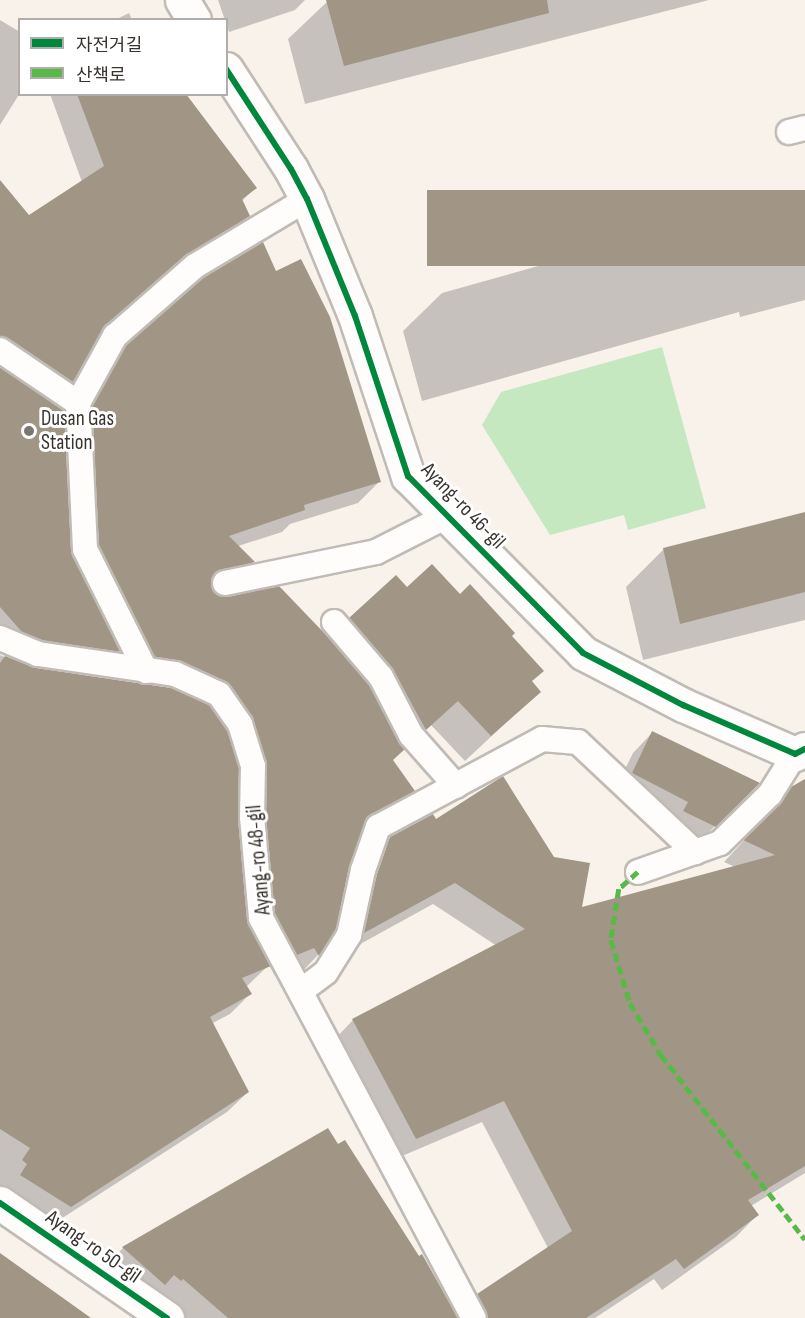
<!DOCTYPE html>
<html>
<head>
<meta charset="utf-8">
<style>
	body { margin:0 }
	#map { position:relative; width:805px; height:1318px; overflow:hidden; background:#f8f2eb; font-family:"Sofia Sans Condensed","Noto Sans KR",sans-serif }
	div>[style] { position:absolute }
	.green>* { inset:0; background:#c5e8c1 }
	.shadow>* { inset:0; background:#0003 }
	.building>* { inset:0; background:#a19686; transform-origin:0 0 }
	.roads { filter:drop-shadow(2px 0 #c0bbb5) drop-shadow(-2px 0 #c0bbb5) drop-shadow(0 2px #c0bbb5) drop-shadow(0 -2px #c0bbb5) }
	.service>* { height:24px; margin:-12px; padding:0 12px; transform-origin:12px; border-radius:12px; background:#fefdfc }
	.minor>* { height:33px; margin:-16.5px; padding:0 16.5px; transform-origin:16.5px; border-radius:16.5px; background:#fefdfc }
	.quiet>* { height:4.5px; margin-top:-2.25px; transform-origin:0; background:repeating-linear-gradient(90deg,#58b947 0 9px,transparent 0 13.5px) }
	.cycleway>* { height:6px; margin:-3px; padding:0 3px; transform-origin:3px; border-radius:3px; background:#00873e }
	.dots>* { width:16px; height:16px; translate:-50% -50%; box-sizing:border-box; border:3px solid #fff; border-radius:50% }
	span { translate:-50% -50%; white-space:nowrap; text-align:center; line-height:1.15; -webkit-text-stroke:6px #fff; paint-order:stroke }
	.poi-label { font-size:21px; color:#39332d }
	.left { translate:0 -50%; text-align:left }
	.street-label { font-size:21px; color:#39332d }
	.legend { position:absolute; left:18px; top:18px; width:210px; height:78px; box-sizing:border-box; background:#fff; border:2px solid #b0adab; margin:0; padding:8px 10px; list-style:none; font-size:18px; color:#39332d }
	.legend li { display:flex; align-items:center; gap:12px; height:30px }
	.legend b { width:30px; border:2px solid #b0adab }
</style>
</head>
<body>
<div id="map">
	<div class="green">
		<div style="clip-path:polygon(662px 347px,706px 508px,628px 530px,624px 515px,550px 535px,482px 425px,501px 392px)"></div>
	</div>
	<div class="shadow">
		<div style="clip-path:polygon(218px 0,305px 0,295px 10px,229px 32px)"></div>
		<div style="clip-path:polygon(709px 0,305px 104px,288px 39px,329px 0)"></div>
		<div style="clip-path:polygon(129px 13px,132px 20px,115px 20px)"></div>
		<div style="clip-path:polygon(0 20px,20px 32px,20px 93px,0 125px)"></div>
		<div style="clip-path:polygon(evenodd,50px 94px,168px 94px,255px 188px,242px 201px,249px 216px,228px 236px,164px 275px,101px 330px,72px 382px,50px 403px,69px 551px,78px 568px,71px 429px,105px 369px,127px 346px,380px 481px,358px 503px,290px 524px,282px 532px,238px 546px,253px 562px,232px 584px,211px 589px,219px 598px,329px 640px,350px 619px,407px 589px,460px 596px,510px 636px,531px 682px,539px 692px,465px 761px,431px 725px,391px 760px,414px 791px,392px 812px,361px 829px,348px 867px,334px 929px,318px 955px,297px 977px,292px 968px,275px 976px,269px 965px,246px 987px,250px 994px,230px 1014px,211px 1024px,248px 1092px,227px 1112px,50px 1226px,0 1189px,0 655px,32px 669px,173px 689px,158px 682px,133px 678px,119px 651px,99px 671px,21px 660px,0 652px,0 182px,29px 217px,82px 182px,50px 94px,238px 762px,246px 788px,245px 839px,254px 936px,245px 920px,236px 818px,238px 762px)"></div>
		<div style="clip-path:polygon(805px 191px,805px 300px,740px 317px,739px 312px,422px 401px,403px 331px,442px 293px)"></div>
		<div style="clip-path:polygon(805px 514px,805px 620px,643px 660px,626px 587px,664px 549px)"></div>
		<div style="clip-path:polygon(652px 733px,757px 784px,695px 846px,669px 822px,613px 793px,633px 753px)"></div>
		<div style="clip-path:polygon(evenodd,805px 781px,805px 1173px,751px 1206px,757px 1215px,736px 1237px,662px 1290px,654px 1279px,595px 1318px,181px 1318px,102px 1270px,123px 1248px,328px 1130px,456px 1317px,478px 1295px,548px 1248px,482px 1122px,395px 1159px,332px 1042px,353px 1020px,497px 946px,433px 904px,344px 953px,368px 860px,391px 838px,436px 821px,580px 909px,735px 867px,724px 862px,792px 789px,805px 781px,384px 848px,387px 848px,376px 881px,373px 880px,384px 848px)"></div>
	</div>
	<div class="building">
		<div style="clip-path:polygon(326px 0,547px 0,549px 13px,344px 66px)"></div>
		<div style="clip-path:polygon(77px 94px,186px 94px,257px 188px,242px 199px,250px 216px,186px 255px,105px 326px,73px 382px,8px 338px,0 336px,0 180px,29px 215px,104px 166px)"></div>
		<div style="left:805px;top:190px;width:76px;height:378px;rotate:90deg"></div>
		<div style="clip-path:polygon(263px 242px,276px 271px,301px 259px,330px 317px,381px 482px,304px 505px,305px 510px,229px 536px,255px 562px,216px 572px,211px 579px,211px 586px,220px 596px,227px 597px,279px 586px,329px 638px,369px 685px,405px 749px,393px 760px,415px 791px,371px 814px,365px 822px,349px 867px,336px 930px,319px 956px,314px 948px,297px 955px,275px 914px,266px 817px,267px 766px,252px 716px,225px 681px,181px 661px,155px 657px,99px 545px,92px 406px,126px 345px,203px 278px)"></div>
		<div style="clip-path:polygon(0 367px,64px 411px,71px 550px,120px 652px,42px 640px,22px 632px,0 607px)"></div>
		<div style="clip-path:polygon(805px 512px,805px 592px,680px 624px,663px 548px)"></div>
		<div style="clip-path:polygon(432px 564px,460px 594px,470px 584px,515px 633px,512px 636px,544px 671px,532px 681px,541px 692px,491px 736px,458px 701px,426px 730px,392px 668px,349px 618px,396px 575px,407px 587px)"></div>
		<div style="clip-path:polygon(5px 656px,36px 668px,171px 688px,210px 705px,227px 730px,239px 768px,238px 818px,247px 919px,271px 966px,242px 978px,252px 994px,210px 1017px,249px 1092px,71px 1207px,20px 1175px,27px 1164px,22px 1160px,30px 1148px,0 1129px,0 663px)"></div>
		<div style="clip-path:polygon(652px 731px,760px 783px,716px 827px,683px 811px,688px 802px,632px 773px)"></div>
		<div style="clip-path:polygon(503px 776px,554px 857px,590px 863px,582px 907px,775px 855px,743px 840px,780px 804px,791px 787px,805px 779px,805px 1166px,748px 1200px,759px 1215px,684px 1269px,676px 1259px,586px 1318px,488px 1318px,477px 1294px,572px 1231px,504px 1101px,416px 1139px,352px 1019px,525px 929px,455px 883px,364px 933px,377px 874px,390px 837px,433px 814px,436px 819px)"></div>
		<div style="clip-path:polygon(328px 1128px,338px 1144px,345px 1140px,419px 1256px,422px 1254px,458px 1318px,228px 1318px,183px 1279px,181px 1281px,174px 1275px,165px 1285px,122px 1247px)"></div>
		<div style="clip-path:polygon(0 1253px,91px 1318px,0 1318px)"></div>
	</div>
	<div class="roads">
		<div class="service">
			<div style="left:789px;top:132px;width:16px;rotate:-14deg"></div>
			<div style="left:0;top:350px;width:94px;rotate:34.2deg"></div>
			<div style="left:225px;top:583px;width:154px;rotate:-11.6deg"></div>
			<div style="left:376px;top:552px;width:80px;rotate:-26.9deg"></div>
			<div style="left:334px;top:622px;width:72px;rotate:49.5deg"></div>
			<div style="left:381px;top:677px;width:65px;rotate:62.7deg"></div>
			<div style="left:411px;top:735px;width:68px;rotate:48.6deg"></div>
			<div style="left:0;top:638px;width:41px;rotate:22.8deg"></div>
			<div style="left:38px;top:654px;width:138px;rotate:8.3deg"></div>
			<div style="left:175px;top:674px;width:48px;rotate:24.4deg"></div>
			<div style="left:219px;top:694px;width:37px;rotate:55deg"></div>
			<div style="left:240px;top:724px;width:44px;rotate:72.8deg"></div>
			<div style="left:253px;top:766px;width:51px;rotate:91.1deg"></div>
			<div style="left:252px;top:817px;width:101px;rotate:84.9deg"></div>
			<div style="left:261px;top:918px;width:453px;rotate:62deg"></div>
			<div style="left:146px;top:671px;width:136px;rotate:-116.6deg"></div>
			<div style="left:85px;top:549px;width:146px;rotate:-92.7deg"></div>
			<div style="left:78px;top:403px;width:77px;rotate:-61.1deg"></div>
			<div style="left:115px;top:336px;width:106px;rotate:-41.2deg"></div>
			<div style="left:195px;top:266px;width:131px;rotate:-30.9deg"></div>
			<div style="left:638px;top:872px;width:87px;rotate:-19.5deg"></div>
			<div style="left:720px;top:843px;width:70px;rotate:-44.4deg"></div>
			<div style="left:770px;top:794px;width:47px;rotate:-58deg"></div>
			<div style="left:301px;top:991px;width:31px;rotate:-37deg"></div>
			<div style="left:326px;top:972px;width:44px;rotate:-58.1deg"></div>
			<div style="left:349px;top:935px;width:66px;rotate:-77.8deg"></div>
			<div style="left:363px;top:870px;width:46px;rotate:-70.8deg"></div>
			<div style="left:378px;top:827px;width:186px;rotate:-28.2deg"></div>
			<div style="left:542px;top:739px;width:36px;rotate:5deg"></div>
			<div style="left:578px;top:742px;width:161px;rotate:43.2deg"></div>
		</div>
		<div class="minor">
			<div style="left:182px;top:0;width:23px;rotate:59deg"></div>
			<div style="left:226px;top:69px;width:119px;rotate:57deg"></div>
			<div style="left:291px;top:169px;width:34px;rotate:62deg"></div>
			<div style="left:307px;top:199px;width:126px;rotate:67.7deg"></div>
			<div style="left:355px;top:316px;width:169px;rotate:71.7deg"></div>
			<div style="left:408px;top:476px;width:249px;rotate:45.3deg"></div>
			<div style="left:583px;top:653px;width:113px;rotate:27.5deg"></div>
			<div style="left:683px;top:705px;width:122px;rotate:23.6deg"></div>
			<div style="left:795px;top:754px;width:11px;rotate:-27deg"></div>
			<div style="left:0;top:1203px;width:203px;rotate:34.6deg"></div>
		</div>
	</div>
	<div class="quiet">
		<div style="left:638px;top:872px;width:25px;rotate:138deg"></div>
		<div style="left:619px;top:889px;width:52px;rotate:98.9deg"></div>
		<div style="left:611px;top:940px;width:66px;rotate:73.2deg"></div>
		<div style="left:630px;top:1003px;width:61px;rotate:59.2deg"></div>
		<div style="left:661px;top:1055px;width:234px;rotate:52deg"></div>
	</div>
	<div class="cycleway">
		<div style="left:226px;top:69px;width:119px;rotate:57deg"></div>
		<div style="left:291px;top:169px;width:34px;rotate:62deg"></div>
		<div style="left:307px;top:199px;width:126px;rotate:67.7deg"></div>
		<div style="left:355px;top:316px;width:169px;rotate:71.7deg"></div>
		<div style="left:408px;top:476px;width:249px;rotate:45.3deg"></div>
		<div style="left:583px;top:653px;width:113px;rotate:27.5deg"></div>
		<div style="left:683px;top:705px;width:122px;rotate:23.6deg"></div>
		<div style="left:795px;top:754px;width:11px;rotate:-27deg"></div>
		<div style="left:0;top:1203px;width:203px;rotate:34.6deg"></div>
	</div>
	<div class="dots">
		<div style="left:29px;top:431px;background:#7c7670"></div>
	</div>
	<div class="poi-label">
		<span class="left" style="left:41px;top:431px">Dusan Gas<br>Station</span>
	</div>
	<div class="street-label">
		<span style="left:463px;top:506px;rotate:46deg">Ayang-ro 46-gil</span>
		<span style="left:259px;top:860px;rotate:-95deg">Ayang-ro 48-gil</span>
		<span style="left:93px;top:1247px;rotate:35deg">Ayang-ro 50-gil</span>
	</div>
	<ul class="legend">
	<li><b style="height:8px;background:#00873e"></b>자전거길</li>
	<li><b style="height:8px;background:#58b947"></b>산책로</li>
	</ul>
</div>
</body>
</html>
